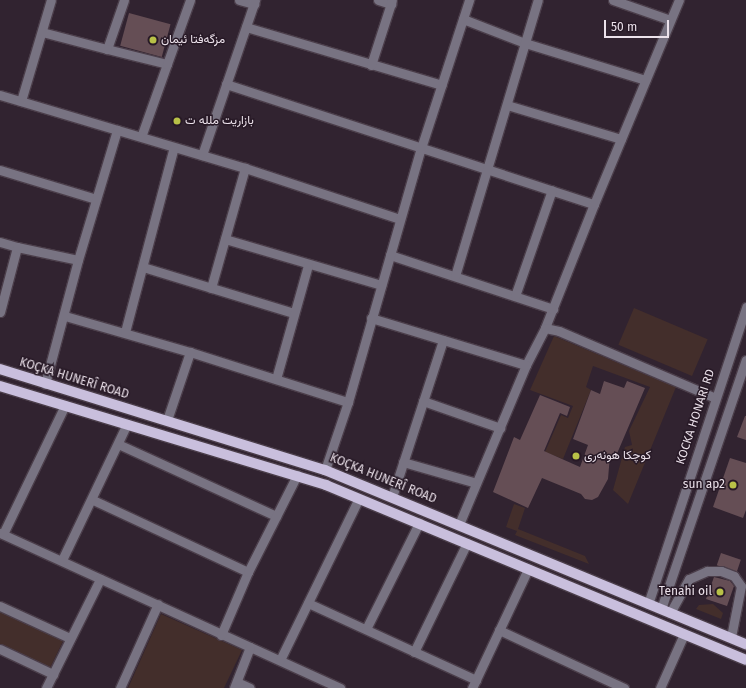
<!DOCTYPE html>
<html>
<head>
<meta charset="utf-8">
<style>
	body { margin:0 }
	#map { position:relative; width:746px; height:688px; overflow:hidden; background:#312330; font-family:"Fira Sans",Vazirmatn,sans-serif }
	div>[style] { position:absolute }
	.green>* { inset:0; background:#432e2b; transform-origin:0 0 }
	.building>* { inset:0; background:#654e55; transform-origin:0 0 }
	.roads { filter:drop-shadow(1px 0 #4b3e4a) drop-shadow(-1px 0 #4b3e4a) drop-shadow(0 1px #4b3e4a) drop-shadow(0 -1px #4b3e4a) }
	.minor>* { height:9px; margin:-4.5px; padding:0 4.5px; transform-origin:4.5px; border-radius:4.5px; background:#787382 }
	.major>* { height:10px; margin:-5px; padding:0 5px; transform-origin:5px; border-radius:5px; background:#c9bfdd }
	.dots>* { width:11px; height:11px; translate:-50% -50%; box-sizing:border-box; border:2px solid #271926; border-radius:50% }
	span { translate:-50% -50%; white-space:nowrap; text-align:center; line-height:1.15; -webkit-text-stroke:3px #271926; paint-order:stroke }
	.poi-label { font-size:12px; color:#ece2eb }
	.left { translate:0 -50%; text-align:left }
	.right { translate:-100% -50%; text-align:right }
	.street-label { font-size:12px; color:#ece2eb }
	.scale { position:absolute; left:604px; top:20px; width:65px; height:18px; box-sizing:border-box; border:2px solid #ece2eb; border-top:0; padding-left:5px; font-size:12px; line-height:14px; white-space:nowrap; color:#ece2eb; -webkit-text-stroke:3px #271926; paint-order:stroke }
</style>
</head>
<body>
<div id="map">
	<div class="green">
		<div style="left:634px;top:308px;width:80px;height:40px;rotate:23deg"></div>
		<div style="clip-path:polygon(554px 336px,676px 387px,628px 504px,613px 490px,625px 447px,632px 445px,629px 431px,650px 387px,593px 366px,586px 387px,591px 390px,563px 459px,545px 452px,561px 415px,568px 418px,573px 406px,530px 390px)"></div>
		<div style="clip-path:polygon(514px 504px,525px 508px,518px 529px,585px 556px,589px 564px,515px 535px,517px 531px,506px 527px)"></div>
		<div style="clip-path:polygon(713px 604px,723px 613px,721px 619px,696px 609px,699px 605px)"></div>
		<div style="clip-path:polygon(0 610px,64px 639px,50px 668px,0 644px)"></div>
		<div style="clip-path:polygon(161px 614px,242px 650px,224px 688px,128px 688px)"></div>
	</div>
	<div class="building">
		<div style="left:129px;top:13px;width:43px;height:34px;rotate:15deg"></div>
		<div style="clip-path:polygon(604px 381px,624px 388px,627px 381px,645px 388px,616px 456px,610px 455px,608px 479px,598px 497px,592px 500px,585px 499px,581px 494px,542px 478px,528px 508px,493px 492px,514px 437px,520px 440px,540px 395px,570px 407px,567px 416px,560px 413px,544px 451px,580px 467px,588px 445px,573px 439px,591px 390px,600px 394px)"></div>
		<div style="clip-path:polygon(745px 416px,746px 416px,746px 440px,737px 437px)"></div>
		<div style="clip-path:polygon(730px 458px,746px 463px,746px 510px,743px 518px,713px 507px)"></div>
		<div style="left:721px;top:553px;width:21px;height:13px;rotate:19deg"></div>
		<div style="clip-path:polygon(714px 577px,730px 581px,734px 586px,727px 606px,706px 599px)"></div>
	</div>
	<div class="roads">
		<div class="minor">
			<div style="left:124px;top:0;width:52px;rotate:109.1deg"></div>
			<div style="left:107px;top:49px;width:62px;rotate:14deg"></div>
			<div style="left:167px;top:64px;width:77px;rotate:109.6deg"></div>
			<div style="left:239px;top:0;width:16px;rotate:15deg"></div>
			<div style="left:378px;top:0;width:14px;rotate:17deg"></div>
			<div style="left:613px;top:0;width:60px;rotate:19.3deg"></div>
			<div style="left:463px;top:19px;width:66px;rotate:21.2deg"></div>
			<div style="left:525px;top:43px;width:126px;rotate:17.1deg"></div>
			<div style="left:246px;top:27px;width:204px;rotate:16.5deg"></div>
			<div style="left:42px;top:32px;width:67px;rotate:14.7deg"></div>
			<div style="left:167px;top:64px;width:68px;rotate:-70.2deg"></div>
			<div style="left:371px;top:65px;width:68px;rotate:-72.1deg"></div>
			<div style="left:226px;top:84px;width:387px;rotate:18.1deg"></div>
			<div style="left:594px;top:204px;width:133px;rotate:111.6deg"></div>
			<div style="left:545px;top:328px;width:42px;rotate:117.2deg"></div>
			<div style="left:526px;top:365px;width:173px;rotate:112.8deg"></div>
			<div style="left:0;top:95px;width:256px;rotate:16.6deg"></div>
			<div style="left:245px;top:168px;width:163px;rotate:18.2deg"></div>
			<div style="left:21px;top:101px;width:105px;rotate:-73.5deg"></div>
			<div style="left:507px;top:105px;width:119px;rotate:16.6deg"></div>
			<div style="left:202px;top:155px;width:164px;rotate:-71.1deg"></div>
			<div style="left:0;top:170px;width:100px;rotate:16.8deg"></div>
			<div style="left:594px;top:204px;width:221px;rotate:-67.4deg"></div>
			<div style="left:225px;top:239px;width:163px;rotate:16.4deg"></div>
			<div style="left:0;top:242px;width:18px;rotate:16deg"></div>
			<div style="left:390px;top:255px;width:172px;rotate:18.3deg"></div>
			<div style="left:143px;top:267px;width:157px;rotate:17deg"></div>
			<div style="left:455px;top:276px;width:288px;rotate:-73.3deg"></div>
			<div style="left:211px;top:288px;width:125px;rotate:-74.2deg"></div>
			<div style="left:515px;top:296px;width:112px;rotate:-70.8deg"></div>
			<div style="left:0;top:312px;width:67px;rotate:-75.3deg"></div>
			<div style="left:17px;top:247px;width:62px;rotate:12deg"></div>
			<div style="left:65px;top:316px;width:130px;rotate:16.1deg"></div>
			<div style="left:190px;top:352px;width:166px;rotate:17.6deg"></div>
			<div style="left:371px;top:318px;width:162px;rotate:16.9deg"></div>
			<div style="left:545px;top:328px;width:14px;rotate:12deg"></div>
			<div style="left:559px;top:331px;width:170px;rotate:23.2deg"></div>
			<div style="left:125px;top:332px;width:191px;rotate:-75.2deg"></div>
			<div style="left:276px;top:379px;width:118px;rotate:-74.3deg"></div>
			<div style="left:45px;top:384px;width:128px;rotate:-75.1deg"></div>
			<div style="left:78px;top:260px;width:136px;rotate:-73.3deg"></div>
			<div style="left:423px;top:401px;width:82px;rotate:19.3deg"></div>
			<div style="left:167px;top:420px;width:72px;rotate:-71.3deg"></div>
			<div style="left:118px;top:444px;width:174px;rotate:24.5deg"></div>
			<div style="left:403px;top:462px;width:76px;rotate:16deg"></div>
			<div style="left:325px;top:470px;width:72px;rotate:-71.3deg"></div>
			<div style="left:348px;top:402px;width:264px;rotate:-74deg"></div>
			<div style="left:421px;top:148px;width:156px;rotate:-72deg"></div>
			<div style="left:392px;top:497px;width:165px;rotate:-72deg"></div>
			<div style="left:93px;top:500px;width:171px;rotate:24.9deg"></div>
			<div style="left:0;top:533px;width:374px;rotate:24.5deg"></div>
			<div style="left:3px;top:534px;width:143px;rotate:-64.3deg"></div>
			<div style="left:62px;top:560px;width:151px;rotate:-64.5deg"></div>
			<div style="left:308px;top:603px;width:185px;rotate:24.6deg"></div>
			<div style="left:648px;top:604px;width:313px;rotate:-71.7deg"></div>
			<div style="left:0;top:606px;width:77px;rotate:24.6deg"></div>
			<div style="left:661px;top:609px;width:263px;rotate:-71.2deg"></div>
			<div style="left:670px;top:613px;width:39px;rotate:-61deg"></div>
			<div style="left:689px;top:579px;width:20px;rotate:-24deg"></div>
			<div style="left:707px;top:571px;width:14px"></div>
			<div style="left:721px;top:571px;width:14px;rotate:21deg"></div>
			<div style="left:734px;top:576px;width:12px;rotate:55deg"></div>
			<div style="left:741px;top:586px;width:52px;rotate:101.1deg"></div>
			<div style="left:366px;top:629px;width:119px;rotate:-63.4deg"></div>
			<div style="left:499px;top:630px;width:138px;rotate:24.9deg"></div>
			<div style="left:221px;top:635px;width:69px;rotate:-66.8deg"></div>
			<div style="left:248px;top:572px;width:109px;rotate:-63.2deg"></div>
			<div style="left:0;top:649px;width:59px;rotate:25.3deg"></div>
			<div style="left:414px;top:652px;width:121px;rotate:-64.1deg"></div>
			<div style="left:280px;top:660px;width:180px;rotate:-64deg"></div>
			<div style="left:237px;top:682px;width:14px;rotate:25deg"></div>
			<div style="left:46px;top:688px;width:122px;rotate:-63.6deg"></div>
			<div style="left:120px;top:688px;width:92px;rotate:-65.7deg"></div>
			<div style="left:234px;top:688px;width:44px;rotate:-68.7deg"></div>
			<div style="left:472px;top:688px;width:132px;rotate:-64.8deg"></div>
			<div style="left:660px;top:688px;width:59px;rotate:-66deg"></div>
		</div>
		<div class="major">
			<div style="left:0;top:369px;width:340px;rotate:17.3deg"></div>
			<div style="left:325px;top:470px;width:456px;rotate:22.5deg"></div>
			<div style="left:0;top:386px;width:341px;rotate:16.9deg"></div>
			<div style="left:326px;top:485px;width:455px;rotate:22.6deg"></div>
		</div>
	</div>
	<div class="dots">
		<div style="left:153px;top:40px;background:#b8c147"></div>
		<div style="left:177px;top:121px;background:#b8c147"></div>
		<div style="left:576px;top:456px;background:#b8c147"></div>
		<div style="left:733px;top:485px;background:#b8c147"></div>
		<div style="left:720px;top:592px;background:#b8c147"></div>
	</div>
	<div class="poi-label">
		<span class="left" style="left:161px;top:40px">مزگەفتا ئيمان</span>
		<span class="left" style="left:185px;top:121px">بازاريت ملله ت</span>
		<span class="left" style="left:584px;top:456px">كوچكا هونەری</span>
		<span class="right" style="left:725px;top:485px">sun ap2</span>
		<span class="right" style="left:712px;top:592px">Tenahi oil</span>
	</div>
	<div class="street-label">
		<span style="left:74px;top:379px;rotate:17deg">KOÇKA HUNERÎ ROAD</span>
		<span style="left:696px;top:417px;rotate:-72deg">KOCKA HONARI RD</span>
		<span style="left:383px;top:479px;rotate:22deg">KOÇKA HUNERÎ ROAD</span>
	</div>
	<div class="scale">50 m</div>
</div>
</body>
</html>
